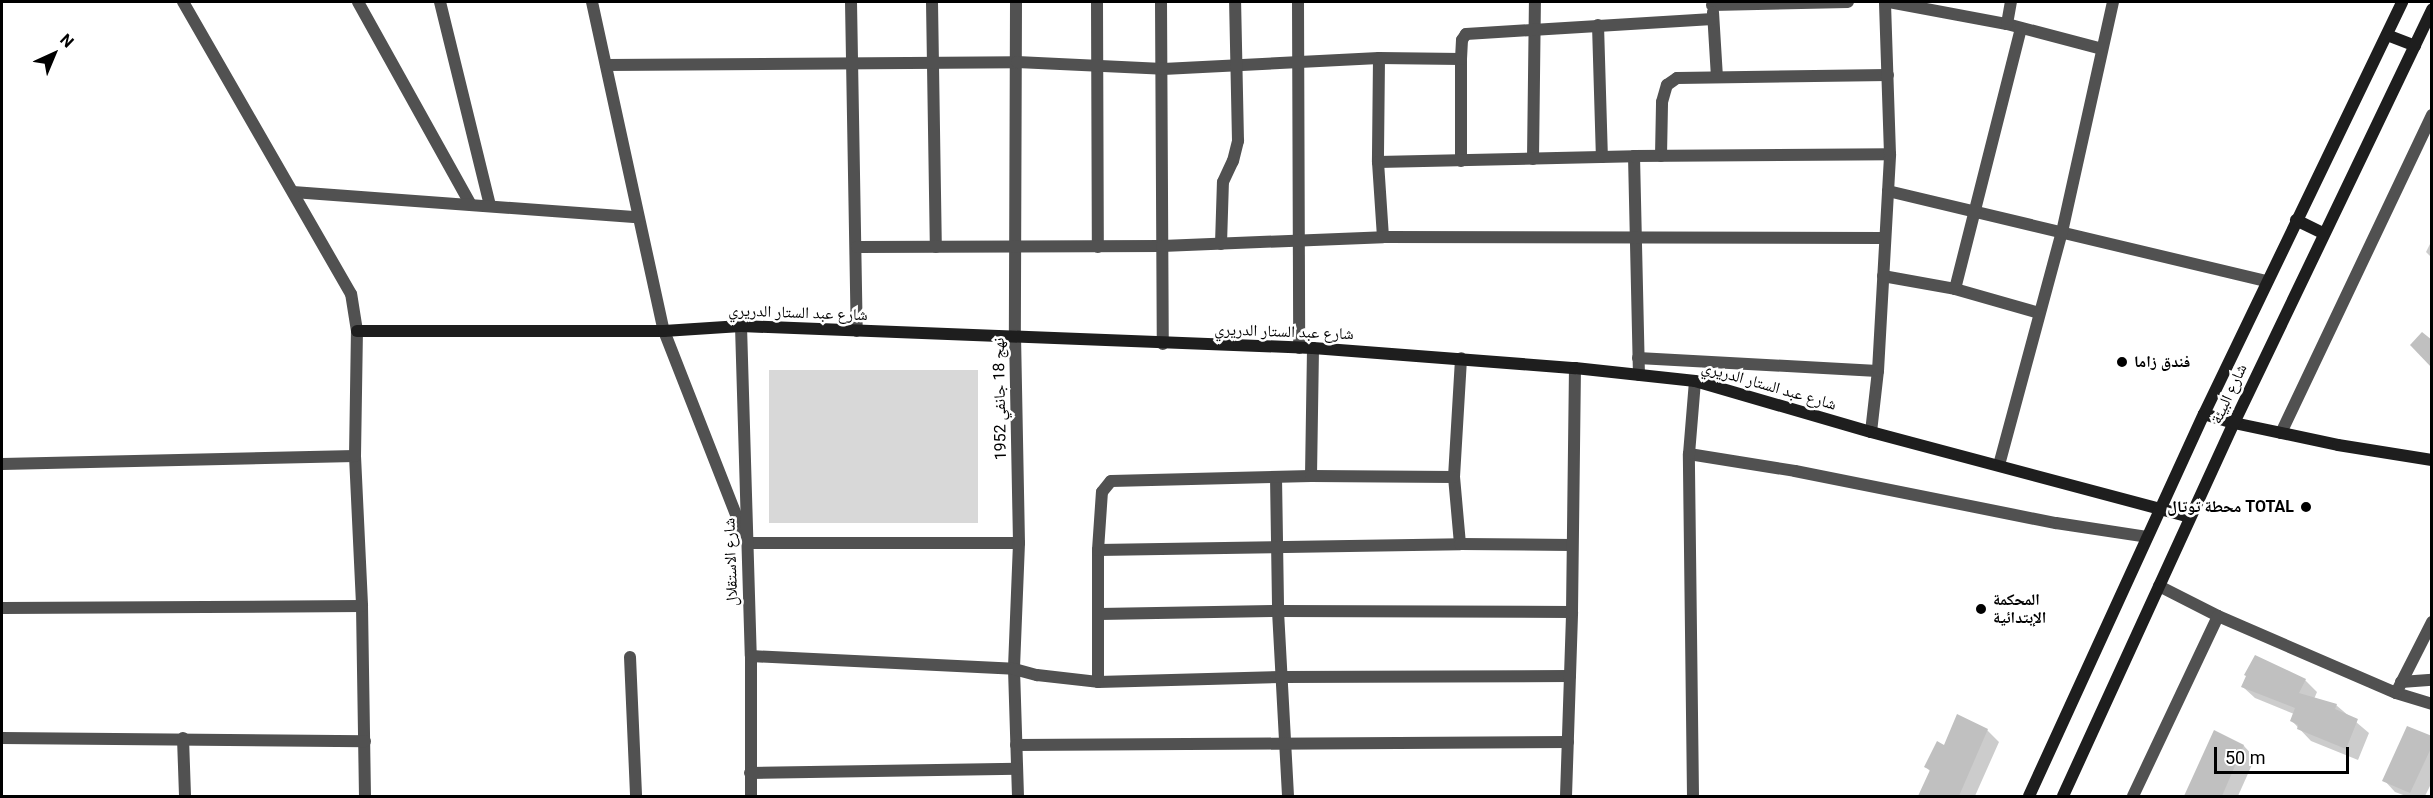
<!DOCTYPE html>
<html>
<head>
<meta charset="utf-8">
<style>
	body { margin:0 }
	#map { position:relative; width:2433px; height:798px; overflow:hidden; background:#fff; font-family:Roboto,"Noto Naskh Arabic",sans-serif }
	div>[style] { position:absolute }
	.green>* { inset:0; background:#d8d8d8; transform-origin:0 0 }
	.shadow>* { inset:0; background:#0003 }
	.building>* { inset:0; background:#c0c0c0 }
	.street>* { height:12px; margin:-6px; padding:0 6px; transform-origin:6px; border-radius:6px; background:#515151 }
	.secondary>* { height:12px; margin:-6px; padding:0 6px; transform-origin:6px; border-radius:6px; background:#1e1e1e }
	.dots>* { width:16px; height:16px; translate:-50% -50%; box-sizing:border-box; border:3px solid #fff; border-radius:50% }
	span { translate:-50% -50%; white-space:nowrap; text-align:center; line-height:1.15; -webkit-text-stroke:5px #fff; paint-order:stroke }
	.street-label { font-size:16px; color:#000 }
	.poi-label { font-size:16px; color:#000; font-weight:700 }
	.left { translate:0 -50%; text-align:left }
	.right { translate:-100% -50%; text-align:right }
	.frame { position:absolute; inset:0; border:3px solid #000; pointer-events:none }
	.north { position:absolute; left:24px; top:24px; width:60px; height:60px; -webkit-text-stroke:4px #fff; paint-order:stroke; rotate:44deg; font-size:16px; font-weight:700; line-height:24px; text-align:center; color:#000 }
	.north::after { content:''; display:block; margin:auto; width:21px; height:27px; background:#000; clip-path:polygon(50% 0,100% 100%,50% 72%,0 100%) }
	.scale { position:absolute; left:2214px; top:747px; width:135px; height:27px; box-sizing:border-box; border:3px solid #000; border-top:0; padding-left:8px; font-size:18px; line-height:21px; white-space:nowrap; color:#000; -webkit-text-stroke:4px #fff; paint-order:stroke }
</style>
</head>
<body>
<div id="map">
	<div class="green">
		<div style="left:769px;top:370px;width:209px;height:153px"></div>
	</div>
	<div class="shadow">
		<div style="clip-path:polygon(2432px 240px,2432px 258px,2426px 252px)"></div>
		<div style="clip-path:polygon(2305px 680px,2317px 692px,2314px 699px,2336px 705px,2369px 733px,2358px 760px,2311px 741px,2292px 721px,2294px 714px,2255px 698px,2243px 687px)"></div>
		<div style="clip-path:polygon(1987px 730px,1999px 742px,1975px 796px,1920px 796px,1931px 772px,1926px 767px,1945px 747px)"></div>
		<div style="clip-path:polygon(2214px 732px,2244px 746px,2255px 758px,2238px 796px,2185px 796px)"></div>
		<div style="clip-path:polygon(2432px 738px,2432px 782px,2425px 796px,2406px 796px,2395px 792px,2384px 780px)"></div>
	</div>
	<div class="building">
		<div style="clip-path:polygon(2422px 332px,2432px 340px,2432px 368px,2410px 345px)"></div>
		<div style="clip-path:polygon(2255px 655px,2306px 679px,2299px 693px,2337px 704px,2335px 709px,2358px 719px,2346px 749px,2297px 729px,2298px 725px,2290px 721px,2295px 708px,2241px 687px,2246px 676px,2244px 675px)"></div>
		<div style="clip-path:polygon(1957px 714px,1988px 729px,1959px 796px,1918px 796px,1930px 770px,1924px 767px,1937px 741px,1944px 745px)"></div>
		<div style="clip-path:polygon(2407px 726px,2432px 736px,2432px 746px,2410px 793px,2382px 781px)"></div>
		<div style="clip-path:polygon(2214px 730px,2244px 745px,2222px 796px,2184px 796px)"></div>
	</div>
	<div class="street">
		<div style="left:358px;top:2px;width:232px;rotate:60.9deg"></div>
		<div style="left:440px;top:2px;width:210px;rotate:76.2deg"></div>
		<div style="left:592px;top:2px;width:337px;rotate:77.7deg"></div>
		<div style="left:664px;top:331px;width:228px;rotate:68.6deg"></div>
		<div style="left:747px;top:543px;width:272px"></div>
		<div style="left:851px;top:2px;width:329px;rotate:89deg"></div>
		<div style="left:932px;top:2px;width:245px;rotate:89.1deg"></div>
		<div style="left:1016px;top:2px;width:333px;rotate:90.2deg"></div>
		<div style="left:1015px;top:335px;width:208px;rotate:88.9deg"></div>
		<div style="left:1019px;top:543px;width:126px;rotate:92.3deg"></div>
		<div style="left:1014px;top:669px;width:127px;rotate:88.2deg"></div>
		<div style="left:1097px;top:2px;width:245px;rotate:89.8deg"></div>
		<div style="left:1161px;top:2px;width:342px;rotate:89.7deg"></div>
		<div style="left:1298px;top:2px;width:346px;rotate:89.8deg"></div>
		<div style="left:1889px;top:2px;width:120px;rotate:10.6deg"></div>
		<div style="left:2007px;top:24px;width:98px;rotate:14.7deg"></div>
		<div style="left:1712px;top:5px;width:136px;rotate:-1.3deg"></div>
		<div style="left:1713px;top:12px;width:65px;rotate:86.5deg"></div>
		<div style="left:2007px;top:24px;width:22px;rotate:-80deg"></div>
		<div style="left:1598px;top:25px;width:132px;rotate:88.3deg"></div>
		<div style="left:1379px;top:58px;width:104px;rotate:90.6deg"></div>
		<div style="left:1378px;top:162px;width:75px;rotate:86.2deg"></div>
		<div style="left:606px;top:65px;width:411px;rotate:-0.4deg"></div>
		<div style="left:1017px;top:62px;width:146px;rotate:2.7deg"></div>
		<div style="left:1163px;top:69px;width:216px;rotate:-2.9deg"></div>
		<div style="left:1379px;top:58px;width:82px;rotate:0.7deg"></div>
		<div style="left:1634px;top:156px;width:219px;rotate:88.7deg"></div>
		<div style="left:1661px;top:156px;width:54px;rotate:-88.9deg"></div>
		<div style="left:1662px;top:102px;width:18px;rotate:-74deg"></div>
		<div style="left:1667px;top:85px;width:12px;rotate:-35deg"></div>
		<div style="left:1677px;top:78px;width:211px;rotate:-0.8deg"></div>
		<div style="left:1533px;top:159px;width:157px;rotate:-89.3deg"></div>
		<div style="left:1461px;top:161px;width:102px;rotate:-90deg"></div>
		<div style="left:1461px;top:59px;width:19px;rotate:-87deg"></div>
		<div style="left:1462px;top:40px;width:7px;rotate:-56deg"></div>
		<div style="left:1466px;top:34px;width:247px;rotate:-3.5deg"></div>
		<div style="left:1378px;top:162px;width:256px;rotate:-1.3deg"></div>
		<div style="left:1634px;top:156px;width:256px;rotate:-0.4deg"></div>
		<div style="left:1888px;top:191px;width:389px;rotate:13.4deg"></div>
		<div style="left:293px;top:192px;width:345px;rotate:4.2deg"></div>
		<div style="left:1221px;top:244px;width:62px;rotate:-88.2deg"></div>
		<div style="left:1223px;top:182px;width:23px;rotate:-65deg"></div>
		<div style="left:1233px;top:161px;width:21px;rotate:-76deg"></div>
		<div style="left:1238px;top:141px;width:139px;rotate:-91.2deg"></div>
		<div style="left:857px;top:247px;width:305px;rotate:-0.2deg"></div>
		<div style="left:1162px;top:246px;width:221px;rotate:-2.3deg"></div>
		<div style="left:1383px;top:237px;width:502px;rotate:0.11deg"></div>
		<div style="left:1883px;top:276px;width:73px;rotate:10.2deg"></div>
		<div style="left:1955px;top:289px;width:87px;rotate:15.9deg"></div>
		<div style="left:1955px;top:289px;width:269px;rotate:-75.8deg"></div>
		<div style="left:741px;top:326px;width:330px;rotate:88.3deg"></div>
		<div style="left:751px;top:656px;width:140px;rotate:90deg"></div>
		<div style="left:1638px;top:358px;width:240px;rotate:3.1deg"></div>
		<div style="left:1871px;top:432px;width:61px;rotate:-83.5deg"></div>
		<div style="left:1878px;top:371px;width:217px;rotate:-86.8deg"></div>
		<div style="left:1890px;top:154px;width:152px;rotate:-91.9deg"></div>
		<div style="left:2281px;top:433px;width:352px;rotate:-64.6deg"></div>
		<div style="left:1689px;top:454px;width:107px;rotate:9.1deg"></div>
		<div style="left:1795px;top:471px;width:266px;rotate:11.3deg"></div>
		<div style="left:2056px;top:523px;width:92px;rotate:8.7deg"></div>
		<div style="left:355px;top:456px;width:150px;rotate:87.3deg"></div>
		<div style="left:362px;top:606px;width:190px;rotate:89.1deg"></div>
		<div style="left:2px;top:464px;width:353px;rotate:-1.3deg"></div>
		<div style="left:355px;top:456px;width:125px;rotate:-89.1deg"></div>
		<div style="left:357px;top:331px;width:37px;rotate:-99deg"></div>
		<div style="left:351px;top:294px;width:337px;rotate:-119.9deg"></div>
		<div style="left:1999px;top:465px;width:241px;rotate:-74.9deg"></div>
		<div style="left:2062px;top:232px;width:236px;rotate:-77.5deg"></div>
		<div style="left:1311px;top:476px;width:128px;rotate:-89.1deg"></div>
		<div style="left:1276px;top:477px;width:134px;rotate:89.1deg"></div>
		<div style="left:1278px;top:611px;width:185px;rotate:86.9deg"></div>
		<div style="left:1460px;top:544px;width:67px;rotate:-95.1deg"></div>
		<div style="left:1454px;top:477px;width:119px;rotate:-86.6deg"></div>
		<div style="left:1098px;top:550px;width:362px;rotate:-0.9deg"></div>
		<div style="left:1460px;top:544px;width:112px;rotate:0.5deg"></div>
		<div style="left:2159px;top:586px;width:66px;rotate:27deg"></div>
		<div style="left:2218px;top:616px;width:194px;rotate:23.4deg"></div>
		<div style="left:2396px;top:693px;width:38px;rotate:17deg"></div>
		<div style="left:2px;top:608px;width:360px;rotate:-0.3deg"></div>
		<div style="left:1099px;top:614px;width:179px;rotate:-1deg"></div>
		<div style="left:1278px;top:611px;width:294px;rotate:0.2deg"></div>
		<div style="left:751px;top:656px;width:263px;rotate:2.8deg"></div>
		<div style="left:1014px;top:669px;width:24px;rotate:15deg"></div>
		<div style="left:1037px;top:675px;width:61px;rotate:6.5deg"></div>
		<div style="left:1098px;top:682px;width:183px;rotate:-1.6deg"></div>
		<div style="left:1281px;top:677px;width:289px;rotate:-0.2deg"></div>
		<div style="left:630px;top:657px;width:139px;rotate:87.5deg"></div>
		<div style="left:1098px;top:682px;width:132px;rotate:-90deg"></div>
		<div style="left:1098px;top:550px;width:58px;rotate:-86.1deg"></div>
		<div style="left:1102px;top:492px;width:14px;rotate:-51deg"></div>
		<div style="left:1111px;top:481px;width:200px;rotate:-1.4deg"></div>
		<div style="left:1311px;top:476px;width:143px;rotate:0.4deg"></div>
		<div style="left:2401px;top:682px;width:31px;rotate:-4deg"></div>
		<div style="left:2396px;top:693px;width:80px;rotate:-63.1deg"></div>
		<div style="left:2px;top:738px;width:363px;rotate:0.5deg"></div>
		<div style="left:183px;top:738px;width:58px;rotate:88deg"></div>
		<div style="left:1016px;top:745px;width:552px;rotate:-0.31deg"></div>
		<div style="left:750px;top:773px;width:267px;rotate:-0.9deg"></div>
		<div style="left:1566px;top:796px;width:184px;rotate:-88.1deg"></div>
		<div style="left:1572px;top:612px;width:244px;rotate:-89.3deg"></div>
		<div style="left:1693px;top:796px;width:342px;rotate:-90.7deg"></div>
		<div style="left:1689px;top:454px;width:73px;rotate:-85.3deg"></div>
		<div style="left:2133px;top:796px;width:199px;rotate:-64.7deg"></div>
	</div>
	<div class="secondary">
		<div style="left:2387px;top:35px;width:30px;rotate:21deg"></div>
		<div style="left:2296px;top:220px;width:30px;rotate:26deg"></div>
		<div style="left:357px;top:331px;width:307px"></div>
		<div style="left:664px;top:331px;width:77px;rotate:-3.7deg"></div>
		<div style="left:741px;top:326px;width:572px;rotate:2.2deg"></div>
		<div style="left:1313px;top:348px;width:263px;rotate:4.4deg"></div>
		<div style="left:1575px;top:368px;width:121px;rotate:6.2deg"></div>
		<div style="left:1695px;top:381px;width:183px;rotate:16.2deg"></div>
		<div style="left:1871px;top:432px;width:330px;rotate:14.9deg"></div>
		<div style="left:2204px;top:414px;width:31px;rotate:17deg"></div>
		<div style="left:2234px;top:423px;width:106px;rotate:11.9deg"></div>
		<div style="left:2338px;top:445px;width:95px;rotate:9.1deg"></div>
		<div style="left:2029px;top:796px;width:420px;rotate:-65.4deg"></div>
		<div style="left:2204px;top:414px;width:457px;rotate:-64.3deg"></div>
		<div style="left:2063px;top:796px;width:410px;rotate:-65.4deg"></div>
		<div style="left:2234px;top:423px;width:459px;rotate:-64.4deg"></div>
	</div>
	<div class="dots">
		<div style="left:2122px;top:362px;background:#000"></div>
		<div style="left:2306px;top:507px;background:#000"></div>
		<div style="left:1981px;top:609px;background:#000"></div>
	</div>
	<div class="street-label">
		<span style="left:798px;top:313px;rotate:2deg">شارع عبد الستار الدريري</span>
		<span style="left:1284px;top:332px;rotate:2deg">شارع عبد الستار الدريري</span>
		<span style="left:1769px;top:386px;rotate:16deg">شارع عبد الستار الدريري</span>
		<span style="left:2229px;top:394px;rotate:-65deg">شارع البيئة</span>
		<span style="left:1000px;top:399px;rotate:-91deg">نهج 18 جانفي 1952</span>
		<span style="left:731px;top:562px;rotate:-92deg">شارع الاستقلال</span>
	</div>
	<div class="poi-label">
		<span class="left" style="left:2134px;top:362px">فندق زاما</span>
		<span class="right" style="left:2294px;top:507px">محطة توتال TOTAL</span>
		<span class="left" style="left:1993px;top:609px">المحكمة<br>الإبتدائية</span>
	</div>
	<div class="frame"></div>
	<div class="north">N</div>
	<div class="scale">50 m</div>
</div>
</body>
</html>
